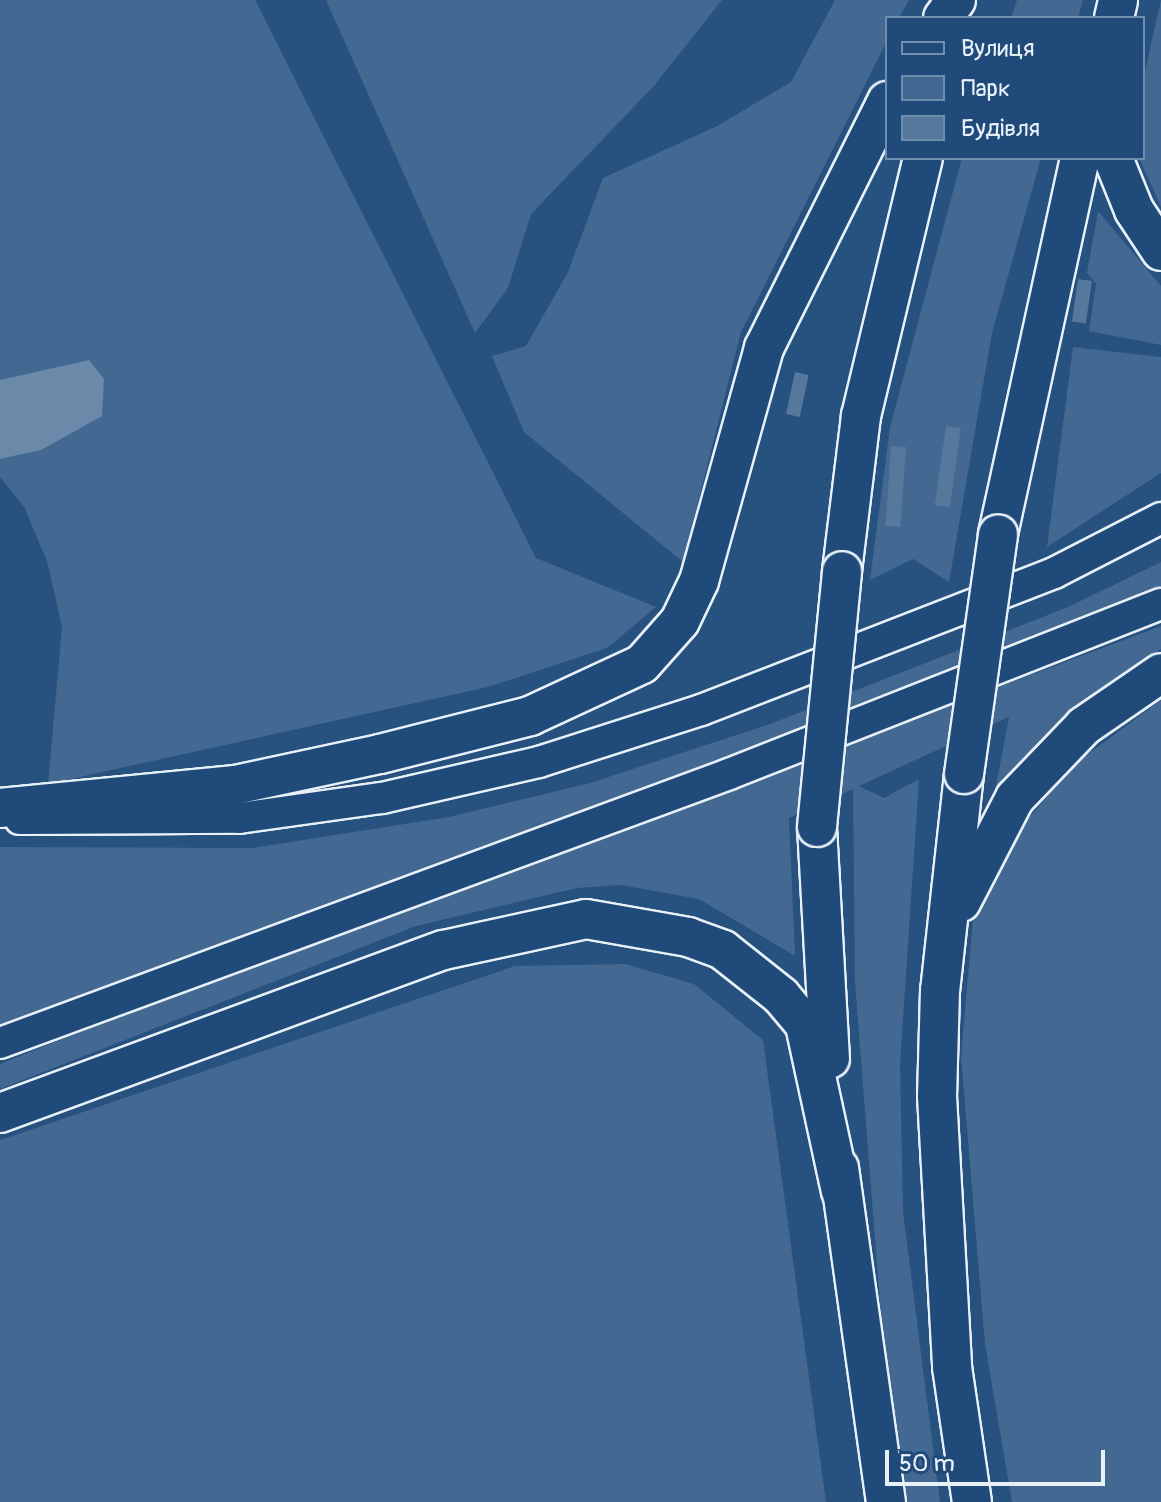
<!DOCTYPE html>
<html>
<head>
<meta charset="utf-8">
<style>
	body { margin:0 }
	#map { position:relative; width:1161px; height:1502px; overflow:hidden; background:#27517f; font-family:Pangolin,sans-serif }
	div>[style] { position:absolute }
	.green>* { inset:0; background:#436891 }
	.water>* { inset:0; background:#6b8aaa }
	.building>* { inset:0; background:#57789d; transform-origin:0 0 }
	.roads { filter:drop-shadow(2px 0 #e8f1f8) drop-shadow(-2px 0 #e8f1f8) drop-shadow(0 2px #e8f1f8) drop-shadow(0 -2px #e8f1f8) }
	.minor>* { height:30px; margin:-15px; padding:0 15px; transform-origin:15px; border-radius:15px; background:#1f4a7a }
	.major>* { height:38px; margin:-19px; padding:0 19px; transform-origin:19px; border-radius:19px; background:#1f4a7a }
	.bridges { filter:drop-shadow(2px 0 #e8f1f8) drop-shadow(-2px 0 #e8f1f8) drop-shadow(0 2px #e8f1f8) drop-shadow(0 -2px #e8f1f8) }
	.major-bridge>* { height:38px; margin:-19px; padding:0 19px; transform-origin:19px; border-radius:19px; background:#1f4a7a }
	span { translate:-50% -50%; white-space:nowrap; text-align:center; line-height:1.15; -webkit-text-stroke:7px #1f4a7a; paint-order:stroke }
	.legend { position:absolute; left:885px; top:16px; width:260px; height:144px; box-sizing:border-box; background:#1f4a7a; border:2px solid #6f8dac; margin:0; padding:10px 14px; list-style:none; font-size:24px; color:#e8f1f8 }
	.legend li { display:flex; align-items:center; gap:16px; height:40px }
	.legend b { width:40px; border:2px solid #6f8dac }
	.scale { position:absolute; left:885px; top:1450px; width:220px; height:36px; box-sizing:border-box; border:4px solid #e8f1f8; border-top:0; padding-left:10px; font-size:24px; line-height:28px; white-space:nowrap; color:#e8f1f8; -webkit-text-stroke:6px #1f4a7a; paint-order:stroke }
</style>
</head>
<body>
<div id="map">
	<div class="green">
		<div style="clip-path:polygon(0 0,255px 0,536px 558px,656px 607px,607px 648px,488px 687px,48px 784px,62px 627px,47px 561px,24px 507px,0 477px,0 459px,41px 450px,7px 381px,0 380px)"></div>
		<div style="clip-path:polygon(326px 0,722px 0,653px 87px,531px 214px,508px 288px,475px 333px)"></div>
		<div style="clip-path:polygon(835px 0,909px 0,899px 18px,887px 18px,887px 41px,741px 332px,683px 562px,524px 432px,492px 356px,526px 346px,568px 272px,603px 178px,717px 126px,791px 82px)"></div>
		<div style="clip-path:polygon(1017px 0,1083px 0,1078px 18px,1011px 18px)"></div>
		<div style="clip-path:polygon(1161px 0,1161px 207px,1139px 158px,1143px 80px)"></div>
		<div style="clip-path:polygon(962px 158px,1041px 158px,992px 333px,949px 582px,913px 559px,870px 580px,890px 427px)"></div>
		<div style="clip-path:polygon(1098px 211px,1161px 286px,1161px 345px,1089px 331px,1096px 284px,1087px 273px)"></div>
		<div style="clip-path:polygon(1073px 347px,1161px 357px,1161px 473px,1047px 547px)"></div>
		<div style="clip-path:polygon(1161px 562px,1161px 591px,964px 677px,0 1031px,0 847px,252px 848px,449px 817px,590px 783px,770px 724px,1068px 607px)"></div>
		<div style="clip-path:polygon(1161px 626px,1161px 649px,1079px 703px,994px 796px,1009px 717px,859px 786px,884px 798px,919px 779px,900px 1064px,903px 1212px,940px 1502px,908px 1502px,884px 1354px,855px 983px,853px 789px,789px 818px,795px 956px,699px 899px,621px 885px,577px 888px,416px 926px,0 1089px,0 1064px,60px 1040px)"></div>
		<div style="clip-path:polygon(1161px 700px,1161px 1502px,1012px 1502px,985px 1344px,961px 1057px,973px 918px,1017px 832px,1076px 763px)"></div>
		<div style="clip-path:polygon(625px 964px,694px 984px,763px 1040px,826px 1502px,0 1502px,0 1140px,515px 966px)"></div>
	</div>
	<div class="water">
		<div style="clip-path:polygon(89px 360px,104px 379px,102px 416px,41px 450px,0 459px,0 380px)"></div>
	</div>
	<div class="building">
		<div style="left:1078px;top:279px;width:14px;height:43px;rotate:8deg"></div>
		<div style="left:795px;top:372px;width:14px;height:43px;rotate:12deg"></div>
		<div style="left:946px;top:426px;width:15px;height:80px;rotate:8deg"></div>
		<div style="left:891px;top:446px;width:15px;height:80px;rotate:4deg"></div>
	</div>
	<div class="roads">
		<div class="minor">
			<div style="left:20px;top:819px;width:219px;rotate:-0.3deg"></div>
			<div style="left:239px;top:818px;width:144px;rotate:-8deg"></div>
			<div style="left:382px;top:798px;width:161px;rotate:-12.9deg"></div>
			<div style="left:539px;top:762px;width:170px;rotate:-17.8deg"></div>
			<div style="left:701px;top:710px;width:379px;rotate:-21.2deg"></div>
			<div style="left:1054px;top:573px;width:120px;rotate:-27.2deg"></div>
			<div style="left:0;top:1043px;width:777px;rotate:-20.25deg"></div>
			<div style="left:729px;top:774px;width:464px;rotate:-21.5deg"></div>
		</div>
		<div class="major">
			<div style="left:943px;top:18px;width:22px;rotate:-54deg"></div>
			<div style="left:1114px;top:18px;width:18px;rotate:-77deg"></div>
			<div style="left:1113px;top:158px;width:56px;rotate:68deg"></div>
			<div style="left:1134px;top:210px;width:49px;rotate:56.6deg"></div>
			<div style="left:998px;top:534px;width:385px;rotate:-77.7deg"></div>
			<div style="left:842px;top:571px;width:156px;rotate:-83deg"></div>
			<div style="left:861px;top:416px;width:265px;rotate:-76.5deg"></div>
			<div style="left:964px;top:774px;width:217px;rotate:96.3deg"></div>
			<div style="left:940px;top:990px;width:106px;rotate:91.6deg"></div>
			<div style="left:937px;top:1096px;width:271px;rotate:86.8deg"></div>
			<div style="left:952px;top:1367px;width:136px;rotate:81.6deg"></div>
			<div style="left:0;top:808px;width:236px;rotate:-5.6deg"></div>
			<div style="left:235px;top:785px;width:148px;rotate:-12.1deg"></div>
			<div style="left:380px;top:754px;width:155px;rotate:-14.2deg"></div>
			<div style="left:530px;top:716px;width:123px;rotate:-24.9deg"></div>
			<div style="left:642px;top:664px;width:57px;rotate:-48.5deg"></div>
			<div style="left:680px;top:621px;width:44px;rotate:-64.6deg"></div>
			<div style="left:699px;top:581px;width:242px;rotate:-74.4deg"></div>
			<div style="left:764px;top:348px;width:276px;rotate:-63.5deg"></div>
			<div style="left:817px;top:827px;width:232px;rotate:86.8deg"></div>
			<div style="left:961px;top:902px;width:117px;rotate:-62.6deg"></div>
			<div style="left:1015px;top:798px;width:100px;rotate:-46.2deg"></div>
			<div style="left:1084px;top:726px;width:93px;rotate:-34.5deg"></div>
			<div style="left:0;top:1113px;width:473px;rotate:-20.2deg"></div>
			<div style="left:444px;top:950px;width:145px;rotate:-12.3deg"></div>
			<div style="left:586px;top:919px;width:104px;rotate:10deg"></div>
			<div style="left:688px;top:937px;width:37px;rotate:20deg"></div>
			<div style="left:723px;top:950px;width:74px;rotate:38.4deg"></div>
			<div style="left:781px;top:996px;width:38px;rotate:50deg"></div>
			<div style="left:805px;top:1025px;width:170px;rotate:77.8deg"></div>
			<div style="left:839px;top:1168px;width:337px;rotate:82deg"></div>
		</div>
	</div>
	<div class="bridges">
		<div class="major-bridge">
			<div style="left:964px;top:774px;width:242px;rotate:-81.9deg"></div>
			<div style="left:817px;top:827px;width:257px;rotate:-84.4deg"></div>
		</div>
	</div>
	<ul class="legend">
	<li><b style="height:10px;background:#1f4a7a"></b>Вулиця</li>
	<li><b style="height:22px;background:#436891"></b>Парк</li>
	<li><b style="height:22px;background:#57789d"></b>Будівля</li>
	</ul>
	<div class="scale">50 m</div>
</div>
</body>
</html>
